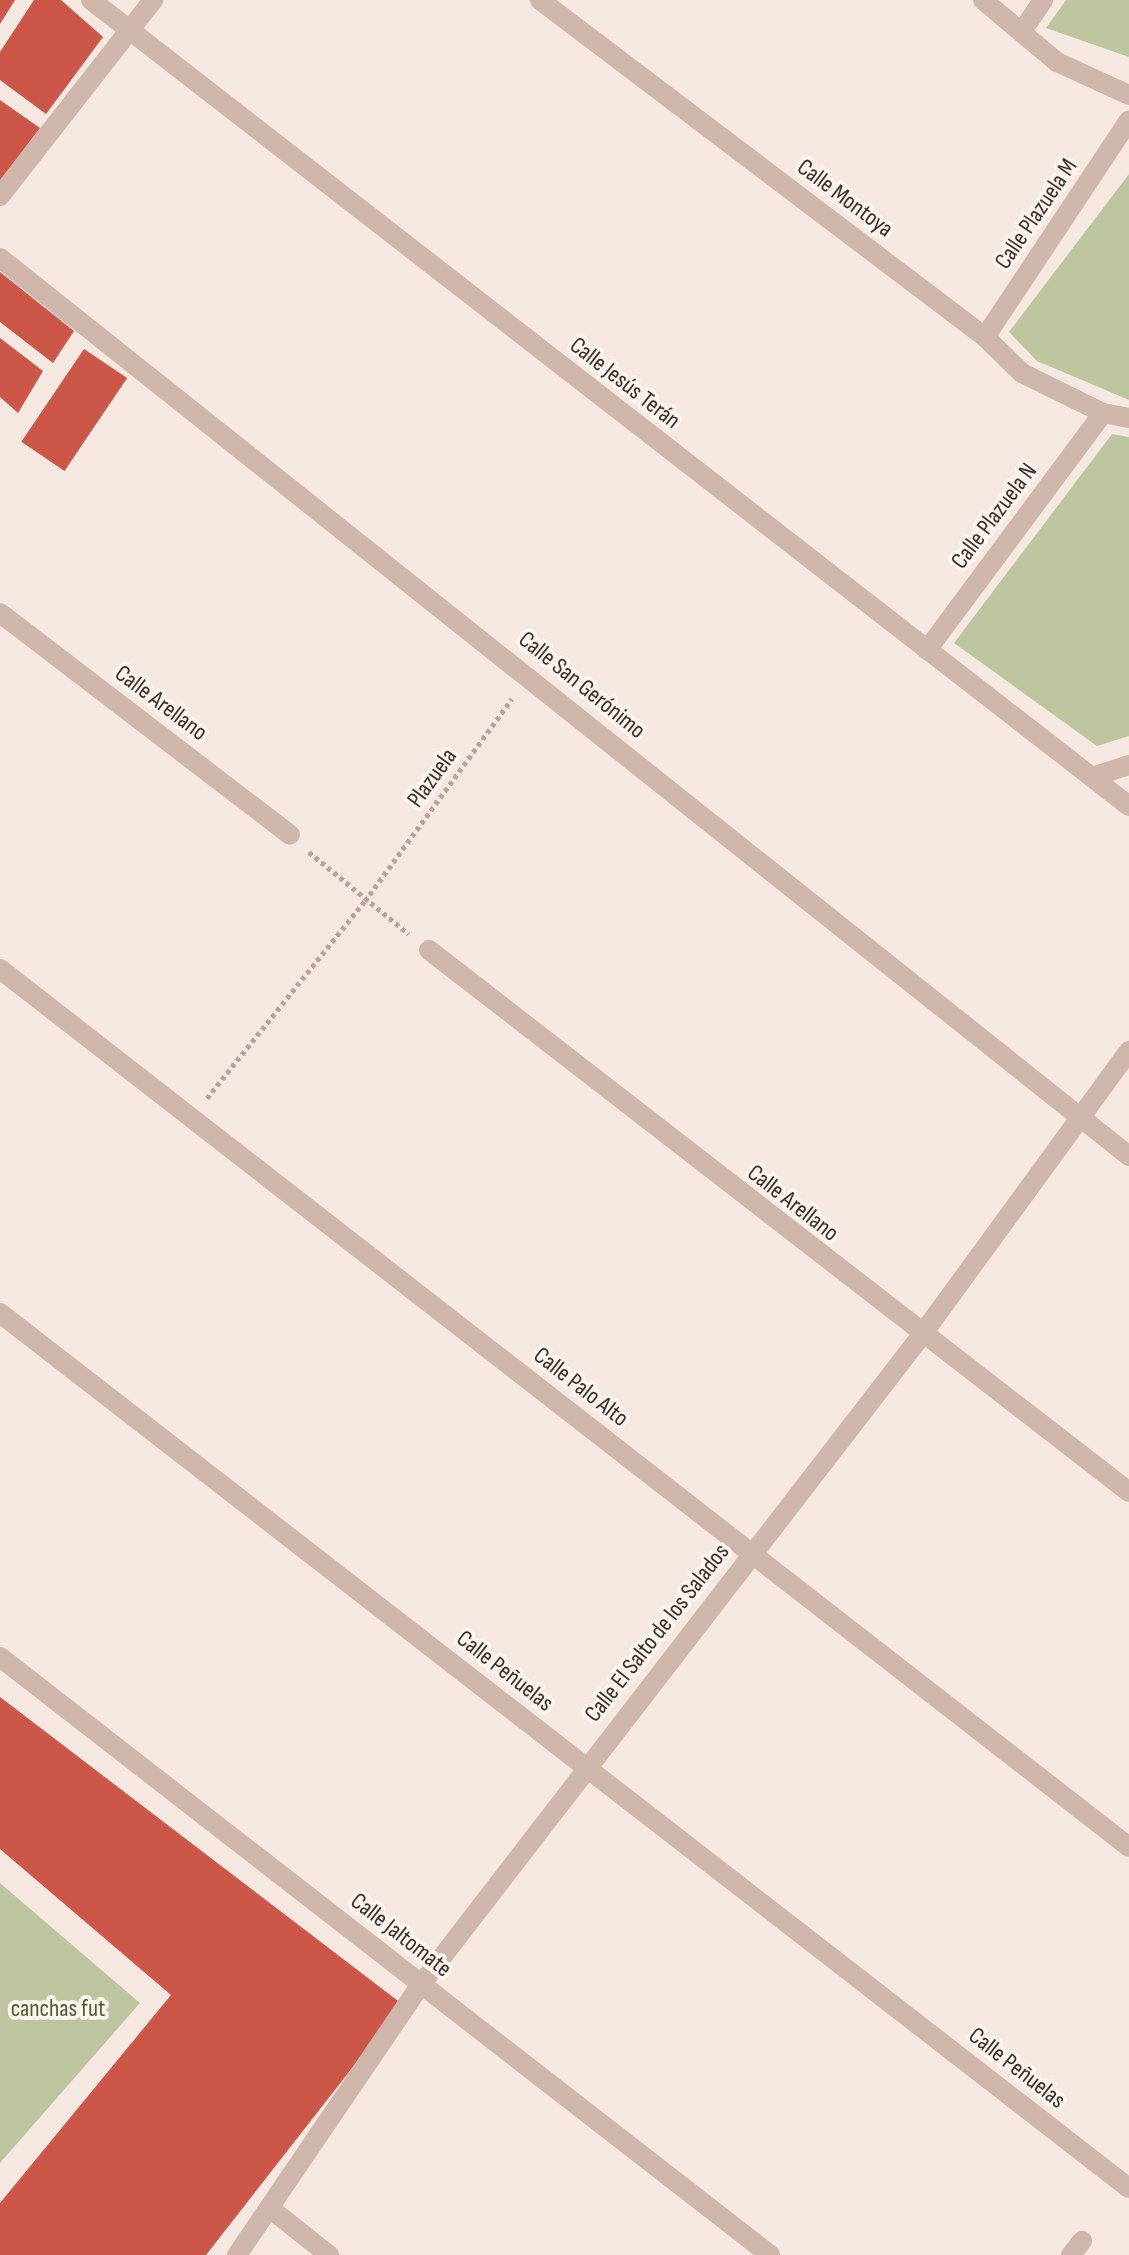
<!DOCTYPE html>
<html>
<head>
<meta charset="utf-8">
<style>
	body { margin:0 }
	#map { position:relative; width:1129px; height:2255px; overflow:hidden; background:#f5e8e0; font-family:"Sofia Sans Condensed",sans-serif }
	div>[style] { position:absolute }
	.green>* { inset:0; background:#bdc59f }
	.building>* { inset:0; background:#cc5647; transform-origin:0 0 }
	.path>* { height:5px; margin-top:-2.5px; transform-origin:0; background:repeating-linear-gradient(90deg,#baa095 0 4px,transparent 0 8px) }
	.minor>* { height:20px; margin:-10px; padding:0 10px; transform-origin:10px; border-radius:10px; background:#ceb6ab }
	span { translate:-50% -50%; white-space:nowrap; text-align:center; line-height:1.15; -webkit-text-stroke:8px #fbf3ed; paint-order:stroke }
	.street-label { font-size:24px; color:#3b2e2a }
	.park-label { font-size:24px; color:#505b2d }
</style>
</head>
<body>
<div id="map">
	<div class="green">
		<div style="clip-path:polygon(1066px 0,1129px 0,1129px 57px,1046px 28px)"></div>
		<div style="clip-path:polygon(1129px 174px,1129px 400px,1037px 361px,1009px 332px)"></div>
		<div style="clip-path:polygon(1112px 434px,1129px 437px,1129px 736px,1097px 746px,954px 643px)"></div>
		<div style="clip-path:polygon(0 1883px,140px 2003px,0 2163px)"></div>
	</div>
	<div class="building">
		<div style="clip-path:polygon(0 0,15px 0,0 24px)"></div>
		<div style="clip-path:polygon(34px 0,61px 0,103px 37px,46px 114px,0 80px,0 52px)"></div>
		<div style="clip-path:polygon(0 100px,40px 128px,0 181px)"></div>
		<div style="clip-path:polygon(0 272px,74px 331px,53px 363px,0 322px)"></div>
		<div style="clip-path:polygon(0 338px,43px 371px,18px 413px,0 397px)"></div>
		<div style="left:84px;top:349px;width:52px;height:112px;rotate:34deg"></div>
		<div style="clip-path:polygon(0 1697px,402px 2004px,206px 2255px,0 2255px,0 2203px,171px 1995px,0 1849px)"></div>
	</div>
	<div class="path">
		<div style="left:309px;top:852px;width:129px;rotate:39.4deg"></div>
		<div style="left:207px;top:1098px;width:253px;rotate:-51.3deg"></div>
		<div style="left:365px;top:901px;width:250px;rotate:-54deg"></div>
	</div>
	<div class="minor">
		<div style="left:91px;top:0;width:1314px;rotate:37.83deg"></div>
		<div style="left:540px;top:0;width:558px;rotate:37.14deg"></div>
		<div style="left:985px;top:337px;width:52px;rotate:44.2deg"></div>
		<div style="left:1022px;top:373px;width:90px;rotate:26.3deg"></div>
		<div style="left:1103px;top:413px;width:26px;rotate:11deg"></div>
		<div style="left:983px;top:0;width:97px;rotate:40deg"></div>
		<div style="left:1057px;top:62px;width:79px;rotate:24.6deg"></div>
		<div style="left:1023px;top:30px;width:36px;rotate:-56deg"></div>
		<div style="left:0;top:196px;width:249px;rotate:-52deg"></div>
		<div style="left:0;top:258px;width:1443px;rotate:38.5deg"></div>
		<div style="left:985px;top:337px;width:260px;rotate:-56.4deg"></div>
		<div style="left:0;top:613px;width:365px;rotate:37.4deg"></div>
		<div style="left:927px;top:650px;width:295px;rotate:-53.4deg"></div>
		<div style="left:1092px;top:777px;width:39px;rotate:-18deg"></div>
		<div style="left:429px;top:950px;width:885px;rotate:37.75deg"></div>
		<div style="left:0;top:969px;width:1430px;rotate:37.87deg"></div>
		<div style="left:0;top:1313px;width:1428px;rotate:37.78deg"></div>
		<div style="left:0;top:1657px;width:975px;rotate:37.83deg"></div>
		<div style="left:272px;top:2210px;width:73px;rotate:38.3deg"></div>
		<div style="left:237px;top:2255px;width:329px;rotate:-55.8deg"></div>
		<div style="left:422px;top:1983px;width:817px;rotate:-52.36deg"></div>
		<div style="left:921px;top:1336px;width:353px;rotate:-53.9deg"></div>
		<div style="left:1071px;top:2255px;width:18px;rotate:-52deg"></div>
	</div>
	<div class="street-label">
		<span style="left:845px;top:198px;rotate:37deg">Calle Montoya</span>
		<span style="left:1036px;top:214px;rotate:-56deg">Calle Plazuela M</span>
		<span style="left:625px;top:383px;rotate:38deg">Calle Jesús Terán</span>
		<span style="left:994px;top:516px;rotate:-53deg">Calle Plazuela N</span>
		<span style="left:582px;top:685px;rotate:39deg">Calle San Gerónimo</span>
		<span style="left:161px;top:703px;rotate:37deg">Calle Arellano</span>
		<span style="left:432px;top:778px;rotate:-54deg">Plazuela</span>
		<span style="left:793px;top:1203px;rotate:38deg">Calle Arellano</span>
		<span style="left:581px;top:1387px;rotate:38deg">Calle Palo Alto</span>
		<span style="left:657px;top:1633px;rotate:-52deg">Calle El Salto de los Salados</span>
		<span style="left:505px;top:1671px;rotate:38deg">Calle Peñuelas</span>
		<span style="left:401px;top:1935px;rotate:38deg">Calle Jaltomate</span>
		<span style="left:1017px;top:2068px;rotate:38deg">Calle Peñuelas</span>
	</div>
	<div class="park-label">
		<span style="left:58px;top:2009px">canchas fut</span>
	</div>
</div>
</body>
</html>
